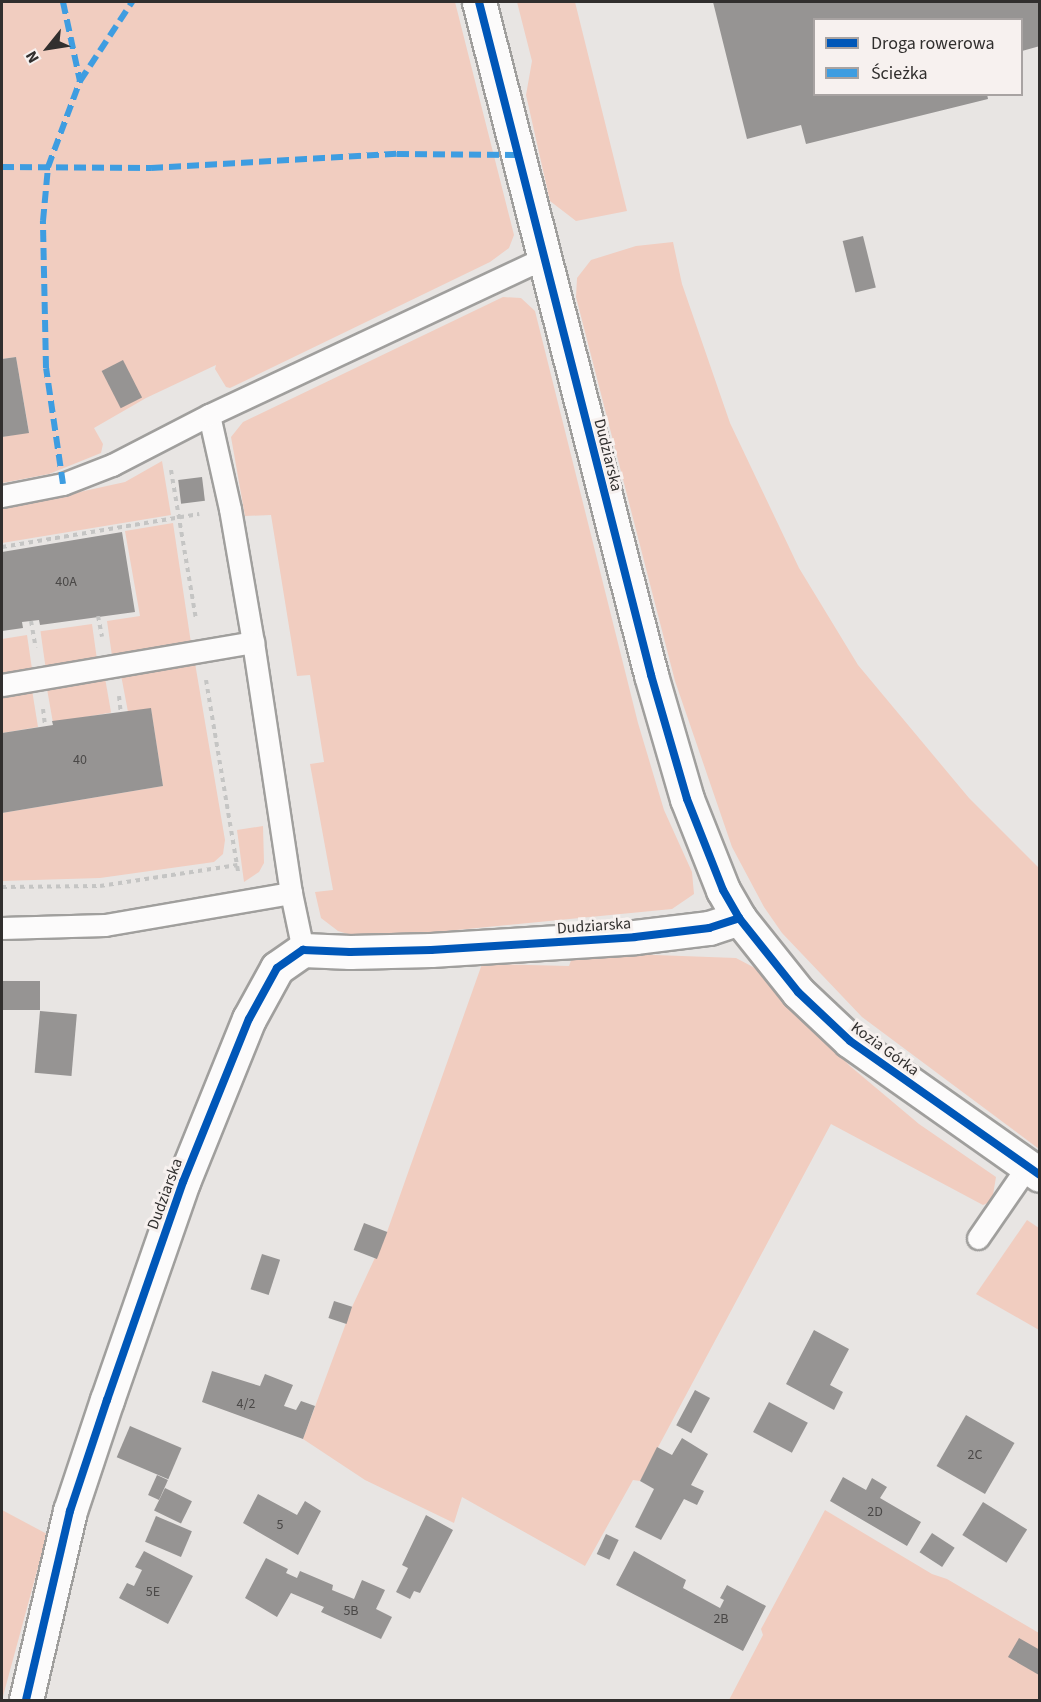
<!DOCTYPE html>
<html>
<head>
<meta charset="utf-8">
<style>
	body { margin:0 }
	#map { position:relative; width:1041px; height:1702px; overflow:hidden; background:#e8e5e3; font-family:"Source Sans 3",sans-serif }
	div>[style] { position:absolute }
	.green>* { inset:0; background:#f1cdc0; transform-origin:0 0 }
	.building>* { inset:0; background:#969493; transform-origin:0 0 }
	.path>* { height:4px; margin-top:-2px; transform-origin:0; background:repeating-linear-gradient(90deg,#c5c5c4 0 4.5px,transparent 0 9px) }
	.roads { filter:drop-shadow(2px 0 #a09f9d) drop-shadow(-2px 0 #a09f9d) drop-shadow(0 2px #a09f9d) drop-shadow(0 -2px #a09f9d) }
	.service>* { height:21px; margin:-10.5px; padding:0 10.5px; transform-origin:10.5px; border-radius:10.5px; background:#fcfbfb }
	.minor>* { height:33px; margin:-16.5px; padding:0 16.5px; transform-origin:16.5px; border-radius:16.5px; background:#fcfbfb }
	.quiet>* { height:6px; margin-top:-3px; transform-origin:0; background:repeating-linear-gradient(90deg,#3e9de1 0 12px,transparent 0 18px) }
	.cycleway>* { height:8px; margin:-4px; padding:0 4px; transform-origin:4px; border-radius:4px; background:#0057b8 }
	span { translate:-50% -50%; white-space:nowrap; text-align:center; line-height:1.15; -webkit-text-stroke:6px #f7f1ef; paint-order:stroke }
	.number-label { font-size:14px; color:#4a4847 }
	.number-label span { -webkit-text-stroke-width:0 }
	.street-label { font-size:16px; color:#312f2e }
	.frame { position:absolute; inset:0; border:3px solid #312f2e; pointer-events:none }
	.legend { position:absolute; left:813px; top:18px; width:210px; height:78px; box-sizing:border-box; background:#f7f1ef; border:2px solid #a8a3a2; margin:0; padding:8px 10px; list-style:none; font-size:18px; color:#312f2e }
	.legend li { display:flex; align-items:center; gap:12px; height:30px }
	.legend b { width:30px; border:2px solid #a8a3a2 }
	.north { position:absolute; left:18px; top:18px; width:60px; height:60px; -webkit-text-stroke:4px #f7f1ef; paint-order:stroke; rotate:240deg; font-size:16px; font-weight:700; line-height:24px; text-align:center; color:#312f2e }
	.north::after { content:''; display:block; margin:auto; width:21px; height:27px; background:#312f2e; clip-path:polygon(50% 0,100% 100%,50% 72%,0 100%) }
</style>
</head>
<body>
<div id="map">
	<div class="green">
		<div style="clip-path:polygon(2px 2px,455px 2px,514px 235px,509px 248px,490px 262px,230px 388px,226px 387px,215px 369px,216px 365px,146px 398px,94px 428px,103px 444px,101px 453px,49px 474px,2px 483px,2px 437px,29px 432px,16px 357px,2px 359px)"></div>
		<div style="clip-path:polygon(517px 2px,575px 2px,627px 211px,576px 221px,550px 201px,526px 95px,532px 61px)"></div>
		<div style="clip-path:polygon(673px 242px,682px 284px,730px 423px,799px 568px,858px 665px,969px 798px,1039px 868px,1039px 1149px,862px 1017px,782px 933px,764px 907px,732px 847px,675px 681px,576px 297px,577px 278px,591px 260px,636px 246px)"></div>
		<div style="clip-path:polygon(503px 297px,521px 298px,535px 311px,638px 723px,664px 810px,692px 872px,694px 894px,672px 909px,365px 939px,338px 931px,321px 918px,315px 892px,333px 890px,310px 764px,324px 762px,310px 675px,297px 676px,271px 515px,245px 516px,231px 437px,243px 422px)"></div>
		<div style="clip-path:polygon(162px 461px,171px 515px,2px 543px,2px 509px,125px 482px)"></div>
		<div style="clip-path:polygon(173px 523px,191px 643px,112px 656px,107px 621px,140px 616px,125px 531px)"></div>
		<div style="left:92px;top:624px;width:35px;height:52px;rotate:82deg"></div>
		<div style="clip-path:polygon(27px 635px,32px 669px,2px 675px,2px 639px)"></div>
		<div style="clip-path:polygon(195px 663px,225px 840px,223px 854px,214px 862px,100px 878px,2px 881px,2px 813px,163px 786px,151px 709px,128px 712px,121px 675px)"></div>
		<div style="left:105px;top:678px;width:35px;height:59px;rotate:80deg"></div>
		<div style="clip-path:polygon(32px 690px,38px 727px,2px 733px,2px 695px)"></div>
		<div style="clip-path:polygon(263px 826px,264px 863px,259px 872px,244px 882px,237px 830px)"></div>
		<div style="clip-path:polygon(574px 952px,736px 958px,755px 968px,850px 1066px,919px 1124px,996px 1177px,992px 1201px,983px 1205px,831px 1124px,640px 1481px,633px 1480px,585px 1566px,462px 1497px,454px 1523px,365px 1480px,303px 1439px,352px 1307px,387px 1232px,482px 964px,569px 966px)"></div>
		<div style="clip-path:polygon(1027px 1220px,1039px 1228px,1039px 1330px,976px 1294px)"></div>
		<div style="clip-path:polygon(2px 1510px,47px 1534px,2px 1700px)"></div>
		<div style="clip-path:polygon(825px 1510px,932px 1574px,947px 1579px,1039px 1633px,1039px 1700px,729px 1700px,763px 1635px,761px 1629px)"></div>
	</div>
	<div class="building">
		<div style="clip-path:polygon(713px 2px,1040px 2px,1040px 46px,1022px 51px,1022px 20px,814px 20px,814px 94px,987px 94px,988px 99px,806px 144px,801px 125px,747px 139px)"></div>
		<div style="left:863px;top:236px;width:53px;height:21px;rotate:76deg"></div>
		<div style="clip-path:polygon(16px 357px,29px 433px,2px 437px,2px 359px)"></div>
		<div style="left:123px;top:360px;width:42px;height:24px;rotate:63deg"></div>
		<div style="left:202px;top:477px;width:24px;height:24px;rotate:83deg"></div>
		<div style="clip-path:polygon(122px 532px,135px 612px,40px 625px,39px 620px,22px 622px,23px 628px,2px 631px,2px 552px)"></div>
		<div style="clip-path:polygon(151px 708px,163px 786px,2px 813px,2px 733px,53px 725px,52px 721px)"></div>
		<div style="left:2px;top:981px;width:38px;height:29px"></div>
		<div style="left:40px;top:1011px;width:37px;height:62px;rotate:5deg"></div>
		<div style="left:364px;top:1223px;width:25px;height:29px;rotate:21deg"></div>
		<div style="left:262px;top:1254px;width:19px;height:37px;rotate:18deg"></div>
		<div style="left:334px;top:1301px;width:19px;height:18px;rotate:18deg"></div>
		<div style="clip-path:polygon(814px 1330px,849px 1349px,830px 1385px,843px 1392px,834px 1410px,786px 1384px)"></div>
		<div style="clip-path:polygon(212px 1371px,260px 1386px,265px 1374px,293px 1385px,284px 1406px,296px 1410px,301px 1401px,315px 1406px,303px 1439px,202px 1402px)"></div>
		<div style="left:695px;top:1390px;width:17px;height:40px;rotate:28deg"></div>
		<div style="left:769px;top:1402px;width:44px;height:34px;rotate:28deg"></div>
		<div style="left:966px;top:1415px;width:56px;height:59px;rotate:30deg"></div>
		<div style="left:130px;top:1426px;width:56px;height:34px;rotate:23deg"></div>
		<div style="clip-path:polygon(682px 1438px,708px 1454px,691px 1485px,704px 1491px,697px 1505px,684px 1499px,661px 1540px,635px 1527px,654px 1489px,640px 1481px,657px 1447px,672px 1455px)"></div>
		<div style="left:157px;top:1475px;width:12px;height:22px;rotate:24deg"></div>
		<div style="clip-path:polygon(843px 1477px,866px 1490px,872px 1478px,887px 1487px,880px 1498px,921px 1522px,907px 1546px,830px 1501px)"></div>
		<div style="left:165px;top:1488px;width:30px;height:25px;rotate:26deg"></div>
		<div style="clip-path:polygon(258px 1494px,297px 1515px,305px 1501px,321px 1511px,298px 1555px,243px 1523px)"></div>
		<div style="left:983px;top:1502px;width:52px;height:39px;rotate:32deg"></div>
		<div style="clip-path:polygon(426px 1515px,453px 1530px,420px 1593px,414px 1591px,410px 1599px,396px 1592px,408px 1568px,402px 1565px)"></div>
		<div style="left:156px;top:1516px;width:39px;height:28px;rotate:23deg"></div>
		<div style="left:932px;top:1533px;width:27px;height:23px;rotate:33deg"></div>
		<div style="left:606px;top:1534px;width:14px;height:22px;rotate:25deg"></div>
		<div style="clip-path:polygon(144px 1551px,193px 1576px,168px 1624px,119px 1598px,127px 1583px,134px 1586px,142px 1570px,135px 1567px)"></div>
		<div style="clip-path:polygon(634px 1551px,686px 1580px,683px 1588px,720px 1608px,724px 1600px,720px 1598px,727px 1585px,766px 1606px,743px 1651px,616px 1585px)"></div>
		<div style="clip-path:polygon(266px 1558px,288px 1569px,286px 1573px,297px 1578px,300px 1571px,333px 1585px,332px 1590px,354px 1599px,362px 1580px,385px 1590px,376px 1609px,392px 1617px,381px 1639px,321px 1612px,324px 1607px,291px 1593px,277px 1617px,245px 1598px)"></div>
		<div style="clip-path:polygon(1019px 1638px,1040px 1650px,1039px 1675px,1008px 1657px)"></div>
	</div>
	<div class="path">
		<div style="left:171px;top:470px;width:152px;rotate:80.5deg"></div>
		<div style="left:2px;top:547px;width:200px;rotate:-9.5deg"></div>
		<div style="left:98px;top:616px;width:21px;rotate:79deg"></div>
		<div style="left:31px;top:621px;width:27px;rotate:80deg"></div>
		<div style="left:206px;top:680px;width:194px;rotate:80.5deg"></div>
		<div style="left:119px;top:696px;width:18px;rotate:84deg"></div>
		<div style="left:43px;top:709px;width:17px;rotate:83deg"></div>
		<div style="left:2px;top:887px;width:98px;rotate:-0.6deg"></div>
		<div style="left:100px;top:886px;width:139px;rotate:-8.7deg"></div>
	</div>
	<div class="roads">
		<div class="service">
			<div style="left:209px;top:415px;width:96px;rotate:77.4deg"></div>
			<div style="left:230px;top:509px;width:135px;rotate:80.2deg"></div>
			<div style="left:253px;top:642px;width:254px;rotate:81.4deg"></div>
			<div style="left:291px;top:893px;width:58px;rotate:78.1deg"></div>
			<div style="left:2px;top:496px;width:62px;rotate:-11.1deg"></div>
			<div style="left:63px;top:484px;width:53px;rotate:-21.2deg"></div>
			<div style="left:112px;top:465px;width:109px;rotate:-27.3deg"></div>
			<div style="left:209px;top:415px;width:370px;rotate:-25.1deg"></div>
			<div style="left:2px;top:685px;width:255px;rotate:-9.7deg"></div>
			<div style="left:2px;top:928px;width:103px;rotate:-1.7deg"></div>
			<div style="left:105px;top:925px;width:189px;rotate:-9.8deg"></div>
			<div style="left:978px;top:1238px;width:86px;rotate:-55.4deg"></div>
		</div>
		<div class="minor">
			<div style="left:479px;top:2px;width:695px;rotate:75.66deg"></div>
			<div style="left:651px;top:675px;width:129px;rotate:73.8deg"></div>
			<div style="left:687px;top:799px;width:98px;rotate:68.4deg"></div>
			<div style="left:723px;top:890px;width:32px;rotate:60deg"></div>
			<div style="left:739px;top:918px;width:95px;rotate:51.4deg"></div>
			<div style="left:798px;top:992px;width:71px;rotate:43.3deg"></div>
			<div style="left:850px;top:1041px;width:232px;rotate:35.2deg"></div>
			<div style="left:26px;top:1700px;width:194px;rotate:-76.9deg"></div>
			<div style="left:70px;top:1511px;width:117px;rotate:-71.6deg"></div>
			<div style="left:107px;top:1400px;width:231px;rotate:-70.8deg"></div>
			<div style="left:183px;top:1182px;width:176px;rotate:-68deg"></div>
			<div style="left:249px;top:1019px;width:58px;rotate:-61.2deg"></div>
			<div style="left:277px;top:968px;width:32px;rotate:-35deg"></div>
			<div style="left:303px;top:950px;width:47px;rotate:2.4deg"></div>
			<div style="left:350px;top:952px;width:81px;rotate:-1.4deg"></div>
			<div style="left:431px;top:950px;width:204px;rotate:-3.6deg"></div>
			<div style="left:635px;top:937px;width:75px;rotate:-6.9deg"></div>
			<div style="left:709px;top:928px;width:32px;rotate:-18deg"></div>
		</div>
	</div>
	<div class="quiet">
		<div style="left:63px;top:2px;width:81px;rotate:77.9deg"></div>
		<div style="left:2px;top:167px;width:149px;rotate:0.4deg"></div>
		<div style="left:151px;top:168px;width:246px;rotate:-3.3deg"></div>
		<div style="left:397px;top:154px;width:121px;rotate:0.5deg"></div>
		<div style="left:63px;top:484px;width:117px;rotate:-98.3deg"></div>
		<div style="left:46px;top:368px;width:147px;rotate:-91.2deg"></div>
		<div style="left:43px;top:221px;width:54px;rotate:-84.7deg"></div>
		<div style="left:48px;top:167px;width:92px;rotate:-69.6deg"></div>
		<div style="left:80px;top:81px;width:95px;rotate:-56.6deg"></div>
	</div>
	<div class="cycleway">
		<div style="left:479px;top:2px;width:695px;rotate:75.66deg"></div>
		<div style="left:651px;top:675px;width:129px;rotate:73.8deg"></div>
		<div style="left:687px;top:799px;width:98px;rotate:68.4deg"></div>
		<div style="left:723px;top:890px;width:32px;rotate:60deg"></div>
		<div style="left:739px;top:918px;width:95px;rotate:51.4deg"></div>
		<div style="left:798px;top:992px;width:71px;rotate:43.3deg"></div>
		<div style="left:850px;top:1041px;width:232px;rotate:35.2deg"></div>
		<div style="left:26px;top:1700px;width:194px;rotate:-76.9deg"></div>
		<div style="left:70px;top:1511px;width:117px;rotate:-71.6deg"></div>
		<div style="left:107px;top:1400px;width:231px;rotate:-70.8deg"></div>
		<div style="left:183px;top:1182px;width:176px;rotate:-68deg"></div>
		<div style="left:249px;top:1019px;width:58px;rotate:-61.2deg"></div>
		<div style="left:277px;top:968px;width:32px;rotate:-35deg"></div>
		<div style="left:303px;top:950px;width:47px;rotate:2.4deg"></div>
		<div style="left:350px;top:952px;width:81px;rotate:-1.4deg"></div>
		<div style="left:431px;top:950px;width:204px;rotate:-3.6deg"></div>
		<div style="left:635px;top:937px;width:75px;rotate:-6.9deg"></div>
		<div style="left:709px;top:928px;width:32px;rotate:-18deg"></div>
	</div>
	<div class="number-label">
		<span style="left:66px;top:582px">40A</span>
		<span style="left:80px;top:760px">40</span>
		<span style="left:246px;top:1404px">4/2</span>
		<span style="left:975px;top:1455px">2C</span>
		<span style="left:875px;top:1512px">2D</span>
		<span style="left:280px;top:1525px">5</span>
		<span style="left:153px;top:1592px">5E</span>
		<span style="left:351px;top:1611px">5B</span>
		<span style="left:721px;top:1619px">2B</span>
	</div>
	<div class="street-label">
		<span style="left:608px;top:455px;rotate:76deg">Dudziarska</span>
		<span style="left:594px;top:926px;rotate:-4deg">Dudziarska</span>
		<span style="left:885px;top:1049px;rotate:36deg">Kozia Górka</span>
		<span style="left:165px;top:1194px;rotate:-70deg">Dudziarska</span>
	</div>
	<div class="frame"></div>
	<ul class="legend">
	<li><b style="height:8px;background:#0057b8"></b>Droga rowerowa</li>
	<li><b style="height:8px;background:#3e9de1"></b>Ścieżka</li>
	</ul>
	<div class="north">N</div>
</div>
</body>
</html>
